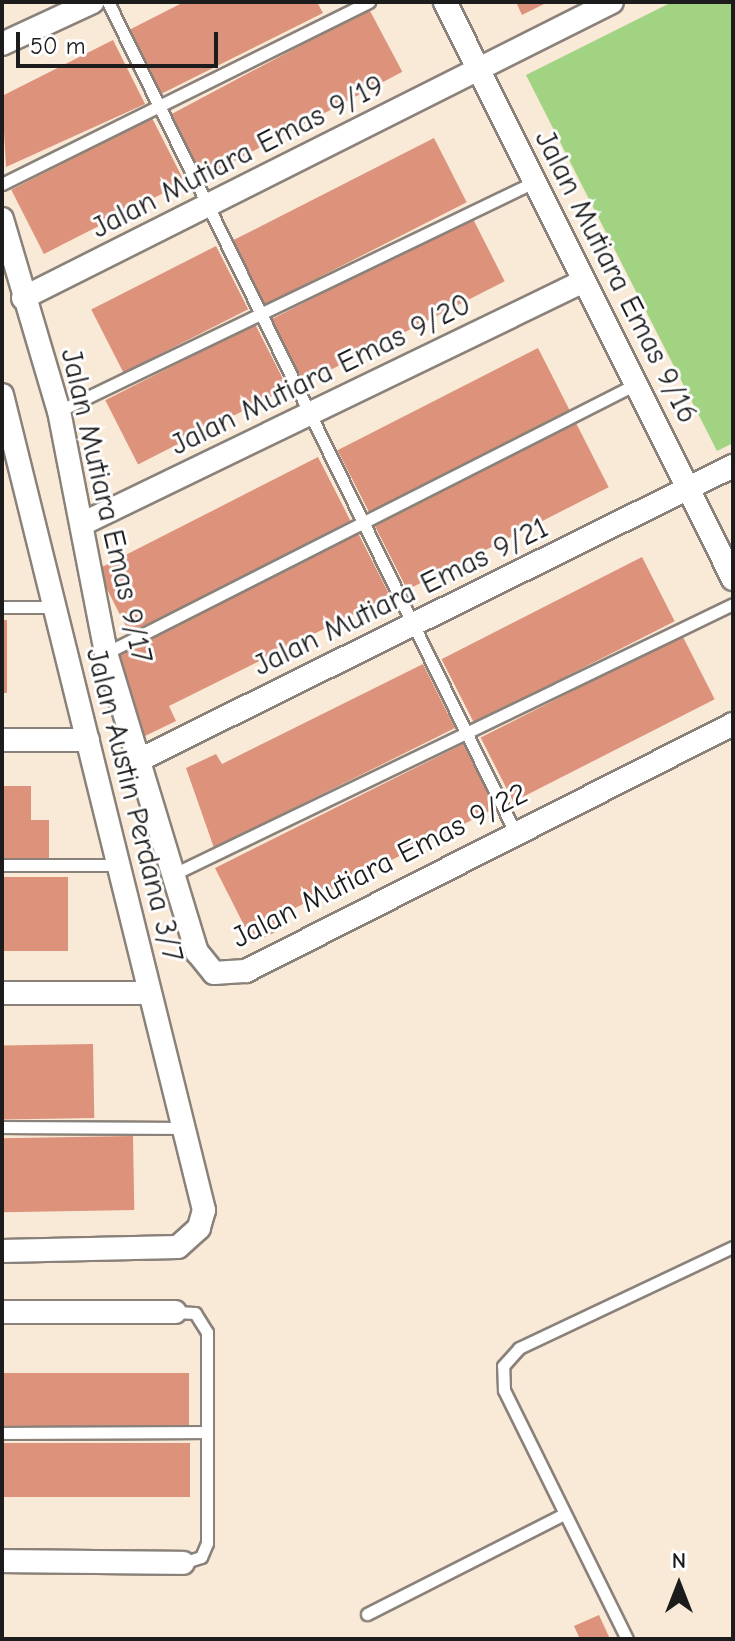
<!DOCTYPE html>
<html>
<head>
<meta charset="utf-8">
<style>
	body { margin:0 }
	#map { position:relative; width:735px; height:1641px; overflow:hidden; background:#f9e9d7; font-family:"Comic Neue",sans-serif }
	div>[style] { position:absolute }
	.green>* { inset:0; background:#a1d383 }
	.building>* { inset:0; background:#dc927b; transform-origin:0 0 }
	.roads { filter:drop-shadow(2px 0 #8a827a) drop-shadow(-2px 0 #8a827a) drop-shadow(0 2px #8a827a) drop-shadow(0 -2px #8a827a) }
	.service>* { height:11px; margin:-5.5px; padding:0 5.5px; transform-origin:5.5px; border-radius:5.5px; background:#fff }
	.minor>* { height:22px; margin:-11px; padding:0 11px; transform-origin:11px; border-radius:11px; background:#fff }
	span { translate:-50% -50%; white-space:nowrap; text-align:center; line-height:1.15; -webkit-text-stroke:6px #fff; paint-order:stroke }
	.street-label { font-size:30px; color:#1c1c1c }
	.frame { position:absolute; inset:0; border:4px solid #1c1c1c; pointer-events:none }
	.north { position:absolute; left:639px; top:1545px; width:80px; height:80px; -webkit-text-stroke:6px #fff; paint-order:stroke; rotate:0deg; font-size:22px; font-weight:700; line-height:32px; text-align:center; color:#1c1c1c }
	.north::after { content:''; display:block; margin:auto; width:28px; height:36px; background:#1c1c1c; clip-path:polygon(50% 0,100% 100%,50% 72%,0 100%) }
	.scale { position:absolute; left:16px; top:32px; width:202px; height:36px; box-sizing:border-box; border:4px solid #1c1c1c; border-top:0; padding-left:10px; font-size:24px; line-height:28px; white-space:nowrap; color:#1c1c1c; -webkit-text-stroke:6px #fff; paint-order:stroke }
</style>
</head>
<body>
<div id="map">
	<div class="green">
		<div style="clip-path:polygon(672px 2px,733px 2px,733px 443px,717px 451px,526px 75px)"></div>
	</div>
	<div class="building">
		<div style="clip-path:polygon(184px 2px,317px 2px,323px 13px,161px 94px,129px 30px)"></div>
		<div style="clip-path:polygon(516px 2px,548px 2px,522px 15px)"></div>
		<div style="left:369px;top:9px;width:71px;height:225px;rotate:62deg"></div>
		<div style="clip-path:polygon(113px 40px,145px 104px,6px 167px,2px 96px)"></div>
		<div style="left:152px;top:118px;width:72px;height:158px;rotate:63deg"></div>
		<div style="left:434px;top:138px;width:72px;height:226px;rotate:63deg"></div>
		<div style="left:472px;top:217px;width:72px;height:225px;rotate:63deg"></div>
		<div style="left:216px;top:246px;width:71px;height:140px;rotate:63deg"></div>
		<div style="left:255px;top:324px;width:72px;height:168px;rotate:63deg"></div>
		<div style="left:538px;top:348px;width:72px;height:225px;rotate:63deg"></div>
		<div style="left:576px;top:423px;width:72px;height:226px;rotate:63deg"></div>
		<div style="left:318px;top:457px;width:72px;height:248px;rotate:63deg"></div>
		<div style="clip-path:polygon(358px 533px,390px 596px,169px 706px,176px 721px,145px 736px,113px 655px)"></div>
		<div style="left:642px;top:557px;width:72px;height:225px;rotate:63deg"></div>
		<div style="left:2px;top:620px;width:5px;height:73px"></div>
		<div style="left:682px;top:635px;width:72px;height:226px;rotate:63deg"></div>
		<div style="clip-path:polygon(423px 664px,455px 728px,214px 848px,186px 768px,216px 754px,222px 764px)"></div>
		<div style="clip-path:polygon(463px 744px,496px 808px,275px 918px,280px 930px,253px 943px,215px 868px)"></div>
		<div style="clip-path:polygon(2px 786px,31px 786px,31px 820px,49px 820px,49px 860px,2px 860px)"></div>
		<div style="left:2px;top:877px;width:66px;height:74px"></div>
		<div style="left:93px;top:1044px;width:74px;height:91px;rotate:89deg"></div>
		<div style="left:133px;top:1136px;width:74px;height:131px;rotate:89deg"></div>
		<div style="left:2px;top:1373px;width:187px;height:53px"></div>
		<div style="left:190px;top:1443px;width:54px;height:188px;rotate:90deg"></div>
		<div style="clip-path:polygon(599px 1615px,610px 1639px,580px 1639px,574px 1626px)"></div>
	</div>
	<div class="roads">
		<div class="service">
			<div style="left:108px;top:2px;width:924px;rotate:63.88deg"></div>
			<div style="left:2px;top:184px;width:410px;rotate:-26.4deg"></div>
			<div style="left:59px;top:411px;width:527px;rotate:-25.74deg"></div>
			<div style="left:2px;top:607px;width:53px"></div>
			<div style="left:106px;top:653px;width:594px;rotate:-26.91deg"></div>
			<div style="left:2px;top:865px;width:118px"></div>
			<div style="left:174px;top:874px;width:621px;rotate:-25.78deg"></div>
			<div style="left:2px;top:1127px;width:182px;rotate:0.3deg"></div>
			<div style="left:175px;top:1312px;width:20px;rotate:3deg"></div>
			<div style="left:195px;top:1313px;width:22px;rotate:58deg"></div>
			<div style="left:207px;top:1332px;width:211px;rotate:90deg"></div>
			<div style="left:207px;top:1543px;width:15px;rotate:113deg"></div>
			<div style="left:201px;top:1557px;width:19px;rotate:162deg"></div>
			<div style="left:2px;top:1433px;width:205px;rotate:-0.3deg"></div>
			<div style="left:367px;top:1614px;width:219px;rotate:-26.9deg"></div>
			<div style="left:627px;top:1639px;width:278px;rotate:-116.3deg"></div>
			<div style="left:504px;top:1390px;width:24px;rotate:-92deg"></div>
			<div style="left:503px;top:1366px;width:24px;rotate:-48deg"></div>
			<div style="left:519px;top:1348px;width:237px;rotate:-25.3deg"></div>
		</div>
		<div class="minor">
			<div style="left:445px;top:2px;width:645px;rotate:63.47deg"></div>
			<div style="left:2px;top:44px;width:100px;rotate:-24.8deg"></div>
			<div style="left:2px;top:219px;width:200px;rotate:73.5deg"></div>
			<div style="left:59px;top:411px;width:247px;rotate:79deg"></div>
			<div style="left:106px;top:653px;width:313px;rotate:73.1deg"></div>
			<div style="left:197px;top:952px;width:27px;rotate:51deg"></div>
			<div style="left:214px;top:973px;width:32px;rotate:-4deg"></div>
			<div style="left:246px;top:971px;width:546px;rotate:-26.89deg"></div>
			<div style="left:23px;top:298px;width:659px;rotate:-26.68deg"></div>
			<div style="left:2px;top:395px;width:840px;rotate:76.08deg"></div>
			<div style="left:204px;top:1210px;width:19px;rotate:106deg"></div>
			<div style="left:199px;top:1228px;width:28px;rotate:138deg"></div>
			<div style="left:178px;top:1247px;width:176px;rotate:178.7deg"></div>
			<div style="left:84px;top:523px;width:555px;rotate:-25.83deg"></div>
			<div style="left:2px;top:740px;width:86px"></div>
			<div style="left:139px;top:760px;width:663px;rotate:-26.33deg"></div>
			<div style="left:2px;top:993px;width:147px"></div>
			<div style="left:2px;top:1312px;width:173px"></div>
			<div style="left:2px;top:1561px;width:181px;rotate:0.6deg"></div>
		</div>
	</div>
	<div class="street-label">
		<span style="left:238px;top:157px;rotate:-27deg">Jalan Mutiara Emas 9/19</span>
		<span style="left:616px;top:277px;rotate:63deg">Jalan Mutiara Emas 9/16</span>
		<span style="left:321px;top:375px;rotate:-26deg">Jalan Mutiara Emas 9/20</span>
		<span style="left:106px;top:506px;rotate:77deg">Jalan Mutiara Emas 9/17</span>
		<span style="left:401px;top:597px;rotate:-26deg">Jalan Mutiara Emas 9/21</span>
		<span style="left:134px;top:805px;rotate:76deg">Jalan Austin Perdana 3/7</span>
		<span style="left:380px;top:866px;rotate:-27deg">Jalan Mutiara Emas 9/22</span>
	</div>
	<div class="frame"></div>
	<div class="north">N</div>
	<div class="scale">50 m</div>
</div>
</body>
</html>
